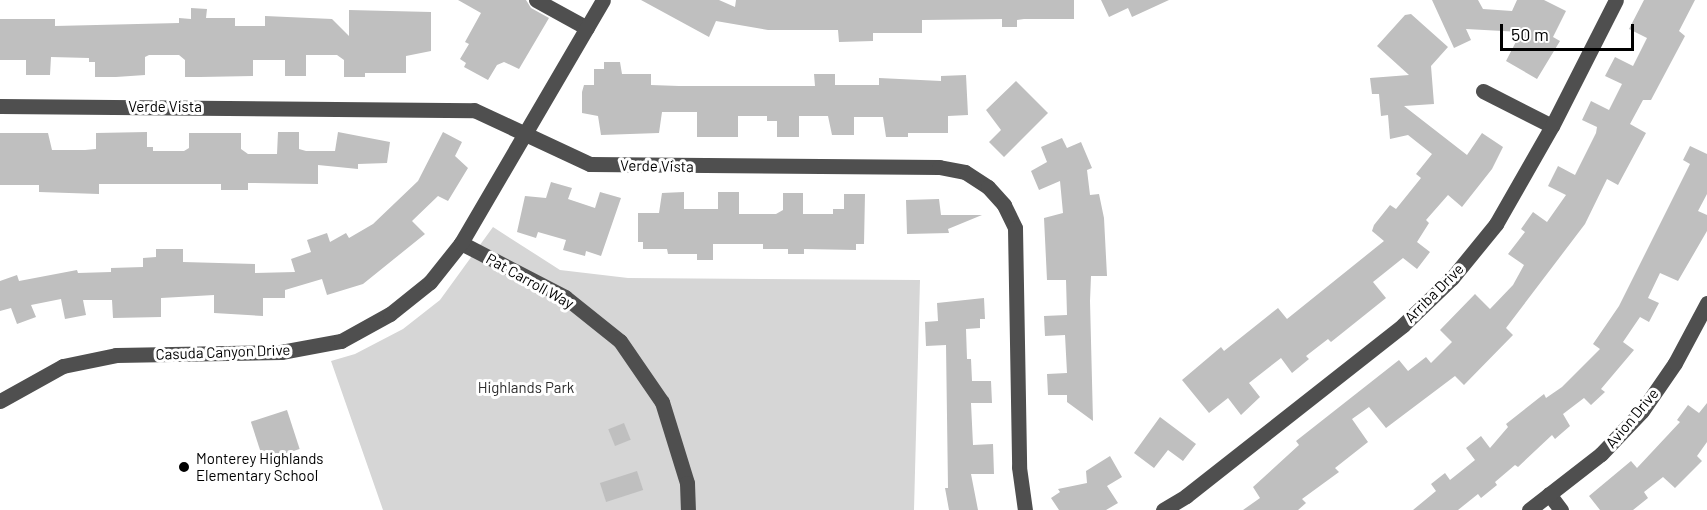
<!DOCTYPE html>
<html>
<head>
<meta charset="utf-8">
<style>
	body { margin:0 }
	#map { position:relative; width:1707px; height:510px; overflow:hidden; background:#fff; font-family:Barlow,sans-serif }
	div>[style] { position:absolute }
	.green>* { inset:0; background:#d6d6d6 }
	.building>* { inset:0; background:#bfbfbf; transform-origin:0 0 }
	.minor>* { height:15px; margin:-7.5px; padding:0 7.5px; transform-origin:7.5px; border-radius:7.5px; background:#4f4f4f }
	.dots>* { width:16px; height:16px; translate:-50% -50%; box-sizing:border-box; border:3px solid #fff; border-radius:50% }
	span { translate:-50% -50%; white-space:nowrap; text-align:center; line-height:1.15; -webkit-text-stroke:6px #fff; paint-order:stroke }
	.street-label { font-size:15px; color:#000 }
	.park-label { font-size:15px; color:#2d2d2d }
	.poi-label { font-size:15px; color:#000 }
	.left { translate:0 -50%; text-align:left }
	.scale { position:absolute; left:1500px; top:24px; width:134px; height:27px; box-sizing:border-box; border:3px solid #000; border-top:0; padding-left:8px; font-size:18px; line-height:21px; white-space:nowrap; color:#000; -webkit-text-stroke:4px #fff; paint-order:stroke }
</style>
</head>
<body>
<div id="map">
	<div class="green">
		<div style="clip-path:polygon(493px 227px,560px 270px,628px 278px,920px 280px,914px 510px,383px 510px,331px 361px,355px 354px,403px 329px,440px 300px)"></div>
	</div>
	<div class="building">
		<div style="clip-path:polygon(458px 0,526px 0,531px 8px,549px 18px,519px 69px,504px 62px,497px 65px,488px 80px,464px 67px,466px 63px,460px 59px,469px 44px,465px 42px,481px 13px)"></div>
		<div style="clip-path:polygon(641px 0,719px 0,735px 7px,736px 0,1074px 0,1074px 19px,1024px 19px,1017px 20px,1017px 27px,1002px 27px,1002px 19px,922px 20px,922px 33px,873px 33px,873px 41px,839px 42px,838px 30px,768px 30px,716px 21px,709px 37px)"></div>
		<div style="clip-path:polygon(1101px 0,1169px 0,1132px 17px,1128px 8px,1109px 17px)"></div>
		<div style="clip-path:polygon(1432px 0,1478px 0,1483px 9px,1512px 11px,1517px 0,1544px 0,1566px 11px,1553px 37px,1560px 41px,1537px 79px,1506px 61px,1521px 32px,1466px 29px,1471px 40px,1454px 48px)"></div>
		<div style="clip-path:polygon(1644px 0,1695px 0,1679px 31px,1685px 36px,1651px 100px,1643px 100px,1630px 124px,1646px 133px,1618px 185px,1607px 179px,1585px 224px,1506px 328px,1513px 335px,1464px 385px,1455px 376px,1386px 428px,1369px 407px,1352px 419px,1368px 442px,1335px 468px,1339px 472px,1302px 499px,1306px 503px,1298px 510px,1243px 510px,1260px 498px,1253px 487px,1299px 445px,1296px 441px,1399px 360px,1408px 371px,1426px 357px,1431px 363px,1452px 342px,1440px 330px,1475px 294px,1490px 309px,1513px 285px,1524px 265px,1508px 254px,1525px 232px,1521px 229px,1533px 212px,1547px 222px,1566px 195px,1548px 186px,1558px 166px,1575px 175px,1596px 133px,1597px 127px,1582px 120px,1591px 101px,1609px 110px,1622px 84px,1605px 76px,1615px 57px,1633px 66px,1647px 38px,1629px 29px)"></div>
		<div style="clip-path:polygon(191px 8px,207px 9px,206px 18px,235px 18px,235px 26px,265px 26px,265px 16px,332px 19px,349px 36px,349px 10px,431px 12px,431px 51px,406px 56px,406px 73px,365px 73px,365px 77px,344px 77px,344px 60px,337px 55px,306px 55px,306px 76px,285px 76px,285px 60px,253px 60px,253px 76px,200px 77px,185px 77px,185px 60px,179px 55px,149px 55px,145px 57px,145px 75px,116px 77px,95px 77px,95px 62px,89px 62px,89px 58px,51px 57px,50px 75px,26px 75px,26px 60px,0 60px,0 19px,55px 19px,55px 26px,179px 23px,179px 18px,191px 19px)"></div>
		<div style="clip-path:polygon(1411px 14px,1448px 47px,1431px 66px,1434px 104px,1404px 106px,1467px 155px,1482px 133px,1503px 147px,1492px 169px,1462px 207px,1448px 195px,1426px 220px,1429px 223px,1417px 242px,1430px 252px,1417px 269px,1403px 258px,1373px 282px,1386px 298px,1331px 342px,1328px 339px,1306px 356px,1309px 359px,1292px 373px,1281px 358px,1249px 383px,1260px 397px,1241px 415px,1228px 398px,1209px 413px,1182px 380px,1221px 347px,1224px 351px,1278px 308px,1287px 319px,1384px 241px,1372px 231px,1374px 225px,1390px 205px,1396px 209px,1421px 178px,1416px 174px,1432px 154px,1408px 135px,1390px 139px,1388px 115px,1381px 116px,1379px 94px,1372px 94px,1370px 78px,1409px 75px,1377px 46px,1405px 15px)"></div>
		<div style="clip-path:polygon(604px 62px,620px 62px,622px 74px,651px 74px,651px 85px,679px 86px,815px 86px,814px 74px,835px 74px,835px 85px,879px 85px,879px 78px,941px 81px,941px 76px,966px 75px,968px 115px,948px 116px,948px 133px,908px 133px,908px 137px,886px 137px,883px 117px,854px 117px,854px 135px,832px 135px,828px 116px,799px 116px,799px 137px,777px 137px,777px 121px,767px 121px,767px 116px,738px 116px,738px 137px,697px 137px,697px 112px,662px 112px,659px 133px,601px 135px,598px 116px,582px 113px,582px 92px,584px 85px,594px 85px,594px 69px,604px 69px)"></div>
		<div style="clip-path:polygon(1016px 81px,1048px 113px,1004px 157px,989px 142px,1001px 130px,986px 110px)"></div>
		<div style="clip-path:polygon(147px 132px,147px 147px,153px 147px,153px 151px,184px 151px,189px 148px,189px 133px,241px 133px,241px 149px,248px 154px,277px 154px,278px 132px,299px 132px,299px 149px,306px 151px,335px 151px,338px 132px,390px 142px,387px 163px,358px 164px,358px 169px,318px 165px,318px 184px,248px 183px,248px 190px,221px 190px,221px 184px,99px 184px,99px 194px,39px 192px,39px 185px,0 185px,0 133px,48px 133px,52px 150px,85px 150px,96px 149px,96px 133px)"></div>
		<div style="clip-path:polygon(443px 132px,462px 142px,455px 156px,468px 168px,448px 201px,438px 196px,412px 221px,425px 234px,363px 284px,327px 295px,322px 279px,285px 290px,285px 298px,263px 298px,263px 316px,214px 313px,214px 295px,161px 298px,161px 317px,113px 318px,112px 300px,83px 300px,86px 315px,65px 319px,61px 299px,31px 305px,36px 317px,17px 324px,11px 308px,0 311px,0 281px,17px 275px,19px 281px,77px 270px,78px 273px,111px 272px,111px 268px,143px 267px,143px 258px,156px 257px,156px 249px,183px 249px,183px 262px,255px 264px,255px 273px,295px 272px,291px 259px,311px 252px,307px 240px,327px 233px,330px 242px,346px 233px,349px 238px,373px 224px,418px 181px)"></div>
		<div style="clip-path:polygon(1062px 138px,1067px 148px,1081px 142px,1092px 168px,1087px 170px,1090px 195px,1099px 194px,1104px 218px,1107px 276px,1091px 276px,1090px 301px,1093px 421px,1067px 402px,1067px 395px,1048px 395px,1047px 374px,1067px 373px,1065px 335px,1045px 336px,1044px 316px,1067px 315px,1066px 280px,1047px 280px,1044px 218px,1063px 213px,1060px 181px,1039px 190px,1031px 171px,1047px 162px,1041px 147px)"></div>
		<div style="clip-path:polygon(1690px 146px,1707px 154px,1707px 194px,1698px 211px,1707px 215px,1707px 231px,1678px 281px,1660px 273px,1648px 298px,1659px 303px,1649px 322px,1640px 317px,1623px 342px,1634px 350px,1601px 389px,1605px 392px,1591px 405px,1584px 398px,1563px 414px,1570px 426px,1555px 439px,1552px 435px,1518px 467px,1515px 465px,1495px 482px,1497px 485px,1481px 498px,1478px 494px,1458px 510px,1413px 510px,1436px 491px,1431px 484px,1445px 473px,1450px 480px,1475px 460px,1466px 448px,1481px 436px,1490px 448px,1508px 427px,1506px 424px,1544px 394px,1546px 398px,1562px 387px,1600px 349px,1593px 344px,1619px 306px,1690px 164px,1683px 160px)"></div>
		<div style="clip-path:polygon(551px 182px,572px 188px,568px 199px,595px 208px,600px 192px,621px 198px,601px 256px,586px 251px,585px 256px,563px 250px,566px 240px,538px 232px,536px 238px,517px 232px,525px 196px,546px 198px)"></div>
		<div style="clip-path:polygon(684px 192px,684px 209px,718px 209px,718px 192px,739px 192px,739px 214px,776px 214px,783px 210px,783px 193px,803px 193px,803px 214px,833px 214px,833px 209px,844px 209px,844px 194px,865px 194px,864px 244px,856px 244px,856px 250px,804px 249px,804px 254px,788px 254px,788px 249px,763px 249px,763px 244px,713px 244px,713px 260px,697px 260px,697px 254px,668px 254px,667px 249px,643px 249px,643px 242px,638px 242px,638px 213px,659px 213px,662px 193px)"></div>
		<div style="clip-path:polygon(939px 199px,941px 215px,982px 215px,948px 229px,949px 233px,907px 234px,906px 200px)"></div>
		<div style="clip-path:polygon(984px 298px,985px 319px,980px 319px,980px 328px,966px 329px,967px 359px,971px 359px,972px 381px,991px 381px,992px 403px,971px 403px,973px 445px,993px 444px,994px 474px,971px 474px,978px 510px,949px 510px,945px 488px,948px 488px,946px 345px,926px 346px,925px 322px,938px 321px,937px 303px)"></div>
		<div style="clip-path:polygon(1707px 403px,1707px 442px,1697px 456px,1702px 461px,1675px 488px,1663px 477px,1644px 492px,1648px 498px,1633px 510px,1600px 510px,1589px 496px,1631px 461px,1637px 468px,1680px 422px,1677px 420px,1688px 405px,1699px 413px)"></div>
		<div style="left:287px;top:410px;width:41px;height:38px;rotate:72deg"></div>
		<div style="clip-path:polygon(1160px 417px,1196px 444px,1183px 461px,1168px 450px,1154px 468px,1134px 453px)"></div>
		<div style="left:624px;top:423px;width:18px;height:17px;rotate:68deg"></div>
		<div style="clip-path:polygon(1110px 456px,1122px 477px,1107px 486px,1118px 503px,1106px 510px,1059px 510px,1051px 498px,1060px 492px,1058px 489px,1087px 483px,1086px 471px)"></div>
		<div style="left:637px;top:471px;width:20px;height:39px;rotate:72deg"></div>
	</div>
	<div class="minor">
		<div style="left:536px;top:0;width:58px;rotate:28.8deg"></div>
		<div style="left:1483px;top:91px;width:77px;rotate:26.9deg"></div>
		<div style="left:0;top:106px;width:474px;rotate:0.5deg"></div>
		<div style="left:474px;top:110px;width:128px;rotate:25deg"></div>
		<div style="left:590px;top:164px;width:349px;rotate:0.5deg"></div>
		<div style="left:939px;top:167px;width:26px;rotate:11deg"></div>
		<div style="left:965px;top:172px;width:27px;rotate:33deg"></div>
		<div style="left:988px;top:187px;width:24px;rotate:48deg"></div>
		<div style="left:1004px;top:205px;width:25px;rotate:64deg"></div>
		<div style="left:1015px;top:228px;width:239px;rotate:89deg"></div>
		<div style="left:1019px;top:467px;width:43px;rotate:82.1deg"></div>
		<div style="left:461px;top:243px;width:117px;rotate:27.4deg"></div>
		<div style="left:565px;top:297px;width:70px;rotate:38.7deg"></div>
		<div style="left:620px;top:341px;width:74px;rotate:55.5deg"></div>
		<div style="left:662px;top:402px;width:85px;rotate:72.8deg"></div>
		<div style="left:687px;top:483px;width:27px;rotate:88deg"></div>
		<div style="left:0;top:401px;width:72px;rotate:-29.1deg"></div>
		<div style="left:63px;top:366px;width:54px;rotate:-11.7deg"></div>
		<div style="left:116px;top:355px;width:165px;rotate:-1deg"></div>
		<div style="left:281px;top:352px;width:61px;rotate:-10.4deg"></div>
		<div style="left:341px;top:341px;width:56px;rotate:-28.9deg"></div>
		<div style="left:390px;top:314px;width:51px;rotate:-38.7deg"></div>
		<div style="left:430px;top:282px;width:50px;rotate:-51.5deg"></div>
		<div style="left:461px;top:243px;width:281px;rotate:-59.7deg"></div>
		<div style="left:1549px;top:494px;width:20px;rotate:53deg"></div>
		<div style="left:1163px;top:510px;width:27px;rotate:-31deg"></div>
		<div style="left:1186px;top:496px;width:276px;rotate:-38.2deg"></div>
		<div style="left:1403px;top:325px;width:68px;rotate:-43.8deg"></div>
		<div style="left:1452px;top:278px;width:70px;rotate:-50.8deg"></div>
		<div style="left:1496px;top:224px;width:113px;rotate:-60.3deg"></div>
		<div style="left:1552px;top:126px;width:141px;rotate:-63.1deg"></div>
		<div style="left:1529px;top:510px;width:91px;rotate:-37.9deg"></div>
		<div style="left:1601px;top:454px;width:59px;rotate:-46.4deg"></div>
		<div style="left:1642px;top:411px;width:58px;rotate:-55.5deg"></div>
		<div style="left:1675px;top:363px;width:68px;rotate:-61.9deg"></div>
	</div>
	<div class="dots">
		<div style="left:184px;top:467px;background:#000"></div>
	</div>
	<div class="street-label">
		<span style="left:165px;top:107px">Verde Vista</span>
		<span style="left:657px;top:166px;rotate:1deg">Verde Vista</span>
		<span style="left:530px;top:281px;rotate:29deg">Pat Carroll Way</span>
		<span style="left:1434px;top:293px;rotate:-45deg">Arriba Drive</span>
		<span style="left:223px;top:352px;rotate:-2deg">Casuda Canyon Drive</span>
		<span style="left:1632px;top:418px;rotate:-50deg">Avion Drive</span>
	</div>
	<div class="park-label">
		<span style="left:526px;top:388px">Highlands Park</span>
	</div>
	<div class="poi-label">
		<span class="left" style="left:196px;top:467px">Monterey Highlands<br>Elementary School</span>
	</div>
	<div class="scale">50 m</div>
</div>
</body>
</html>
